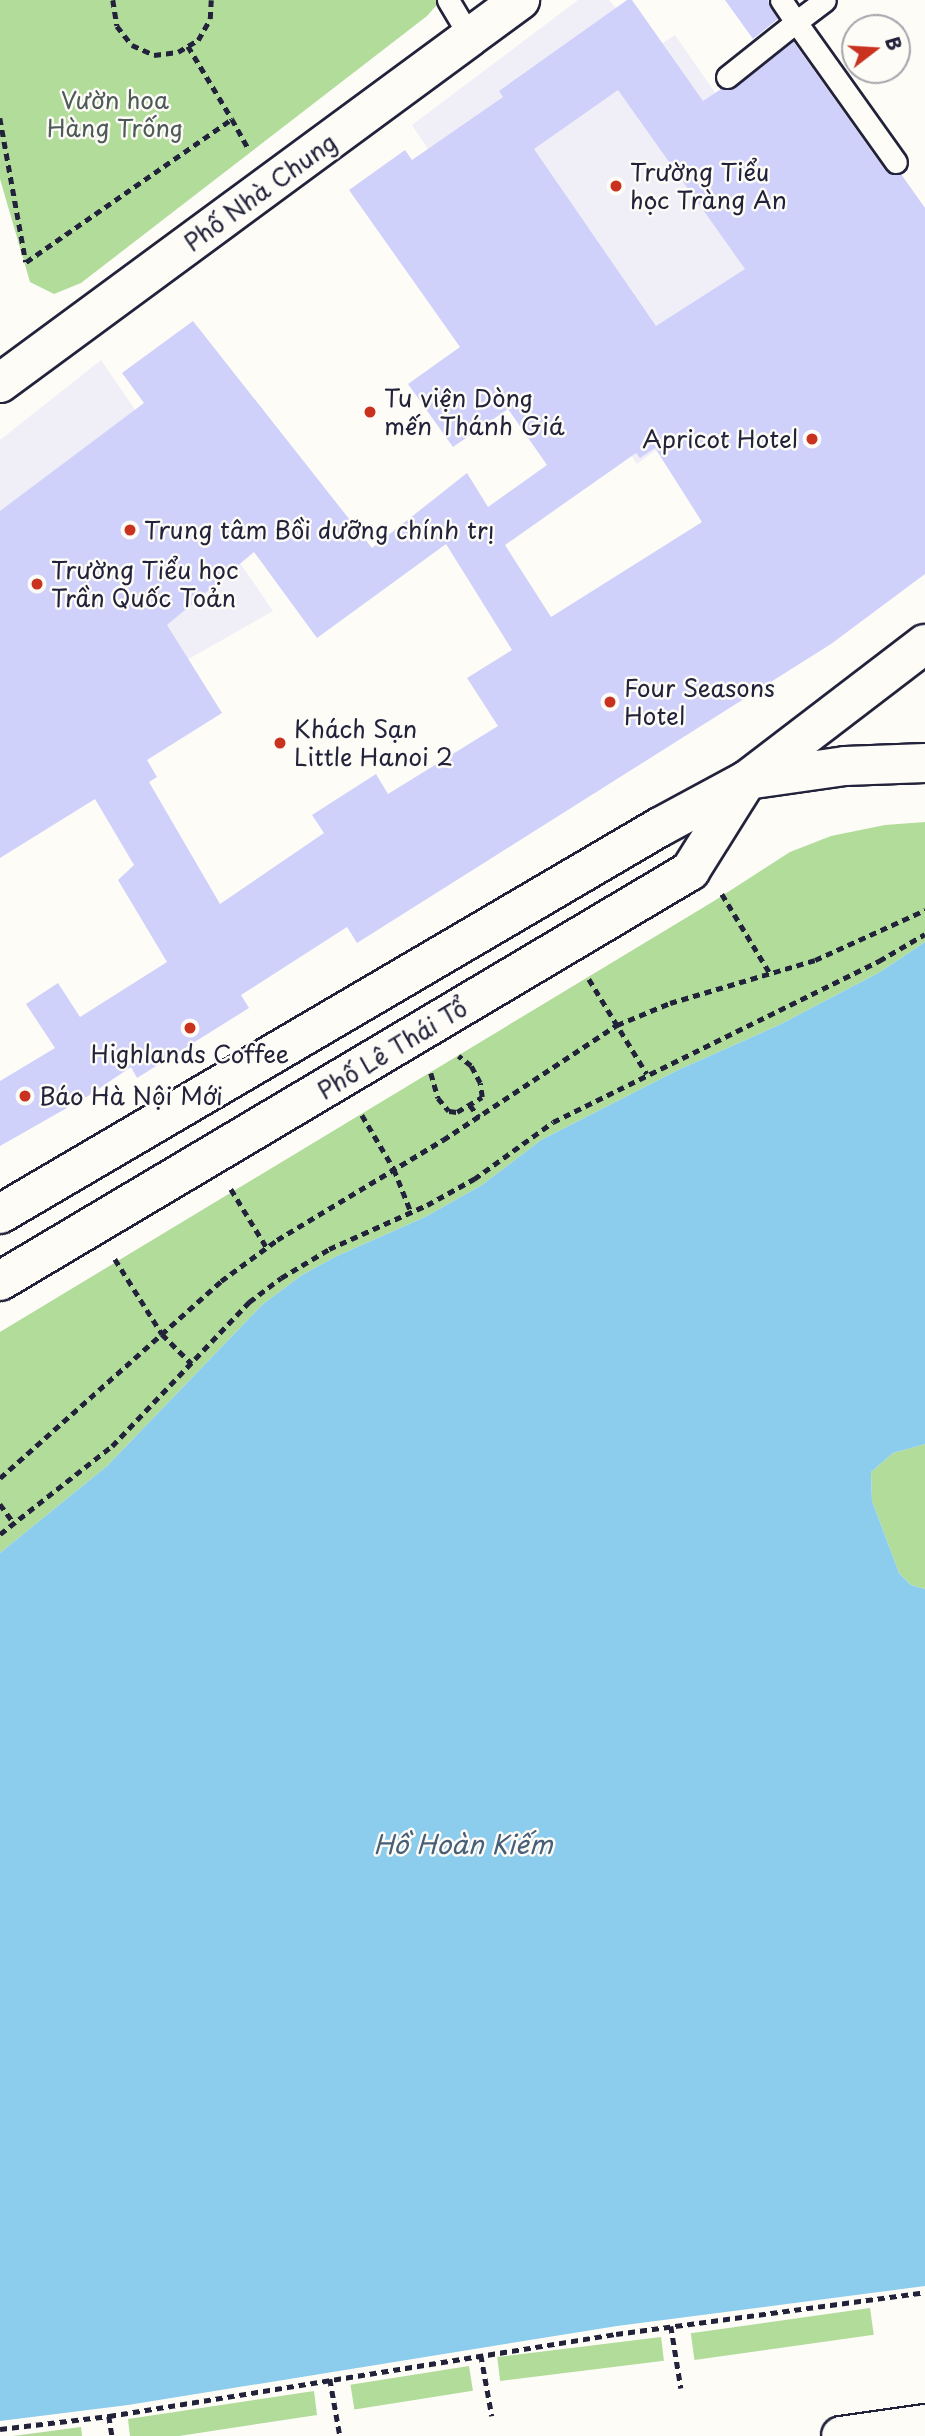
<!DOCTYPE html>
<html>
<head>
<meta charset="utf-8">
<style>
	body { margin:0 }
	#map { position:relative; width:925px; height:2436px; overflow:hidden; background:#fdfcf7; font-family:"Playpen Sans",sans-serif }
	div>[style] { position:absolute }
	.built>* { inset:0; background:#f0eff8 }
	.green>* { inset:0; background:#b1dc9a; transform-origin:0 0 }
	.water>* { inset:0; background:#8ccced }
	.building>* { inset:0; background:#d0d1fa }
	.path>* { height:4.5px; margin-top:-2.25px; transform-origin:0; background:repeating-linear-gradient(90deg,#22223b 0 7px,transparent 0 12px) }
	.roads { filter:drop-shadow(2px 0 #22223b) drop-shadow(-2px 0 #22223b) drop-shadow(0 2px #22223b) drop-shadow(0 -2px #22223b) }
	.service>* { height:21px; margin:-10.5px; padding:0 10.5px; transform-origin:10.5px; border-radius:10.5px; background:#fdfcf7 }
	.minor>* { height:38px; margin:-19px; padding:0 19px; transform-origin:19px; border-radius:19px; background:#fdfcf7 }
	.tertiary>* { height:38px; margin:-19px; padding:0 19px; transform-origin:19px; border-radius:19px; background:#fdfcf7 }
	.secondary>* { height:38px; margin:-19px; padding:0 19px; transform-origin:19px; border-radius:19px; background:#fdfcf7 }
	.dots>* { width:19px; height:19px; translate:-50% -50%; box-sizing:border-box; border:4px solid #fdfcf7; border-radius:50% }
	span { translate:-50% -50%; white-space:nowrap; text-align:center; line-height:1.15; -webkit-text-stroke:5px #fdfcf7; paint-order:stroke }
	.park-label { font-size:24px; color:#4d5a58 }
	.poi-label { font-size:24px; color:#22223b }
	.left { translate:0 -50%; text-align:left }
	.right { translate:-100% -50%; text-align:right }
	.street-label { font-size:24px; color:#22223b }
	.water-label { font-size:26px; color:#475e79; font-style:italic }
	.north { position:absolute; left:841px; top:14px; width:70px; height:70px; box-sizing:border-box; background:#fdfcf7; border:2px solid #a5a5ac; border-radius:50%; rotate:73deg; font-size:19px; font-weight:700; line-height:28px; text-align:center; color:#22223b }
	.north::after { content:''; display:block; margin:auto; width:24px; height:32px; background:#c8321e; clip-path:polygon(50% 0,100% 100%,50% 72%,0 100%) }
</style>
</head>
<body>
<div id="map">
	<div class="built">
		<div style="clip-path:polygon(578px 0,609px 0,652px 50px,675px 35px,822px 246px,828px 324px,637px 464px,412px 125px)"></div>
		<div style="clip-path:polygon(101px 360px,273px 611px,148px 682px,0 791px,0 440px)"></div>
	</div>
	<div class="green">
		<div style="clip-path:polygon(0 0,441px 0,427px 16px,81px 283px,54px 294px,30px 282px,0 179px)"></div>
		<div style="clip-path:polygon(925px 822px,925px 942px,880px 972px,779px 1025px,678px 1070px,541px 1140px,482px 1185px,425px 1217px,337px 1256px,302px 1275px,263px 1304px,107px 1466px,0 1553px,0 1332px,714px 901px,790px 852px,831px 836px,885px 825px)"></div>
		<div style="clip-path:polygon(925px 1444px,925px 1589px,911px 1585px,899px 1573px,872px 1501px,871px 1472px,893px 1453px)"></div>
		<div style="left:870px;top:2308px;width:27px;height:181px;rotate:82deg"></div>
		<div style="left:661px;top:2337px;width:24px;height:165px;rotate:83deg"></div>
		<div style="left:469px;top:2366px;width:25px;height:120px;rotate:81deg"></div>
		<div style="clip-path:polygon(314px 2391px,317px 2415px,179px 2436px,130px 2436px,128px 2419px)"></div>
		<div style="clip-path:polygon(81px 2427px,82px 2436px,13px 2436px)"></div>
	</div>
	<div class="water">
		<div style="clip-path:polygon(925px 942px,925px 1444px,893px 1453px,871px 1472px,872px 1501px,899px 1573px,911px 1585px,925px 1589px,925px 2286px,617px 2326px,128px 2405px,0 2421px,0 1553px,107px 1466px,263px 1304px,302px 1275px,337px 1256px,425px 1217px,482px 1185px,541px 1140px,678px 1070px,779px 1025px,880px 972px)"></div>
	</div>
	<div class="building">
		<div style="clip-path:polygon(evenodd,627px 0,632px 0,703px 101px,721px 89px,735px 87px,793px 41px,885px 170px,891px 174px,901px 174px,925px 208px,925px 574px,831px 644px,357px 943px,347px 927px,241px 995px,249px 1008px,137px 1078px,131px 1067px,88px 1096px,0 1146px,0 1081px,55px 1048px,26px 1004px,58px 983px,80px 1017px,167px 962px,118px 880px,134px 865px,95px 799px,0 858px,0 511px,144px 403px,122px 373px,193px 321px,372px 548px,467px 473px,488px 507px,547px 465px,508px 409px,453px 447px,408px 384px,460px 347px,349px 190px,405px 150px,412px 160px,503px 97px,499px 91px,627px 0,618px 90px,745px 269px,656px 326px,534px 149px,618px 90px,627px 0,655px 448px,702px 522px,551px 617px,505px 545px,636px 453px,640px 458px,655px 448px,627px 0,446px 544px,512px 650px,467px 678px,498px 726px,388px 794px,376px 774px,312px 815px,324px 833px,220px 904px,149px 782px,157px 777px,147px 760px,222px 713px,167px 625px,254px 552px,317px 638px,446px 544px)"></div>
		<div style="clip-path:polygon(725px 0,768px 0,778px 19px,753px 39px)"></div>
	</div>
	<div class="path">
		<div style="left:113px;top:0;width:26px;rotate:81deg"></div>
		<div style="left:117px;top:26px;width:24px;rotate:52deg"></div>
		<div style="left:132px;top:45px;width:24px;rotate:24deg"></div>
		<div style="left:154px;top:55px;width:24px;rotate:-7deg"></div>
		<div style="left:178px;top:52px;width:23px;rotate:-31deg"></div>
		<div style="left:198px;top:40px;width:24px;rotate:-60deg"></div>
		<div style="left:210px;top:19px;width:19px;rotate:-87deg"></div>
		<div style="left:188px;top:46px;width:85px;rotate:58.9deg"></div>
		<div style="left:0;top:118px;width:146px;rotate:79.8deg"></div>
		<div style="left:26px;top:262px;width:251px;rotate:-34.8deg"></div>
		<div style="left:232px;top:119px;width:33px;rotate:61deg"></div>
		<div style="left:722px;top:894px;width:95px;rotate:58.8deg"></div>
		<div style="left:589px;top:979px;width:111px;rotate:58.6deg"></div>
		<div style="left:431px;top:1073px;width:26px;rotate:74deg"></div>
		<div style="left:438px;top:1098px;width:17px;rotate:50deg"></div>
		<div style="left:449px;top:1111px;width:8px;rotate:7deg"></div>
		<div style="left:457px;top:1112px;width:29px;rotate:-31deg"></div>
		<div style="left:482px;top:1097px;width:14px;rotate:-98deg"></div>
		<div style="left:480px;top:1083px;width:19px;rotate:-118deg"></div>
		<div style="left:471px;top:1066px;width:16px;rotate:-142deg"></div>
		<div style="left:470px;top:1105px;width:15px;rotate:53deg"></div>
		<div style="left:362px;top:1115px;width:63px;rotate:59.3deg"></div>
		<div style="left:394px;top:1169px;width:46px;rotate:68.4deg"></div>
		<div style="left:231px;top:1189px;width:69px;rotate:58.6deg"></div>
		<div style="left:115px;top:1259px;width:89px;rotate:57.9deg"></div>
		<div style="left:162px;top:1334px;width:42px;rotate:45deg"></div>
		<div style="left:0;top:1478px;width:296px;rotate:-41.7deg"></div>
		<div style="left:221px;top:1281px;width:69px;rotate:-36.2deg"></div>
		<div style="left:277px;top:1240px;width:194px;rotate:-31.1deg"></div>
		<div style="left:443px;top:1140px;width:209px;rotate:-33.5deg"></div>
		<div style="left:617px;top:1025px;width:57px;rotate:-22.5deg"></div>
		<div style="left:670px;top:1003px;width:151px;rotate:-16.5deg"></div>
		<div style="left:815px;top:960px;width:121px;rotate:-24.4deg"></div>
		<div style="left:0;top:1504px;width:24px;rotate:54deg"></div>
		<div style="left:0;top:1534px;width:142px;rotate:-38.2deg"></div>
		<div style="left:112px;top:1446px;width:199px;rotate:-46.4deg"></div>
		<div style="left:249px;top:1302px;width:40px;rotate:-37deg"></div>
		<div style="left:281px;top:1278px;width:56px;rotate:-31.1deg"></div>
		<div style="left:329px;top:1249px;width:107px;rotate:-24.2deg"></div>
		<div style="left:427px;top:1205px;width:54px;rotate:-29deg"></div>
		<div style="left:474px;top:1179px;width:97px;rotate:-35.8deg"></div>
		<div style="left:553px;top:1122px;width:364px;rotate:-26.3deg"></div>
		<div style="left:879px;top:961px;width:53px;rotate:-30.4deg"></div>
		<div style="left:671px;top:2326px;width:63px;rotate:80.8deg"></div>
		<div style="left:481px;top:2355px;width:62px;rotate:79.8deg"></div>
		<div style="left:330px;top:2379px;width:58px;rotate:80deg"></div>
		<div style="left:109px;top:2416px;width:20px;rotate:81deg"></div>
		<div style="left:0;top:2429px;width:110px;rotate:-6.8deg"></div>
		<div style="left:109px;top:2416px;width:514px;rotate:-9.19deg"></div>
		<div style="left:616px;top:2334px;width:312px;rotate:-7.7deg"></div>
	</div>
	<div class="roads">
		<div class="service">
			<div style="left:448px;top:0;width:43px;rotate:59.3deg"></div>
			<div style="left:781px;top:0;width:27px;rotate:56deg"></div>
			<div style="left:796px;top:22px;width:36px;rotate:-37deg"></div>
			<div style="left:727px;top:77px;width:88px;rotate:-38.6deg"></div>
			<div style="left:796px;top:22px;width:172px;rotate:54.5deg"></div>
		</div>
		<div class="minor">
			<div style="left:0;top:383px;width:646px;rotate:-36.37deg"></div>
			<div style="left:747px;top:780px;width:224px;rotate:-37.4deg"></div>
		</div>
		<div class="tertiary">
			<div style="left:0;top:1281px;width:803px;rotate:-30.72deg"></div>
			<div style="left:690px;top:871px;width:107px;rotate:-57.9deg"></div>
		</div>
		<div class="secondary">
			<div style="left:0;top:1214px;width:765px;rotate:-30.39deg"></div>
			<div style="left:660px;top:827px;width:99px;rotate:-28.4deg"></div>
			<div style="left:747px;top:780px;width:99px;rotate:-8.1deg"></div>
			<div style="left:845px;top:766px;width:80px;rotate:-2.1deg"></div>
			<div style="left:841px;top:2436px;width:85px;rotate:-8.1deg"></div>
		</div>
	</div>
	<div class="dots">
		<div style="left:616px;top:186px;background:#c8321e"></div>
		<div style="left:370px;top:412px;background:#c8321e"></div>
		<div style="left:812px;top:439px;background:#c8321e"></div>
		<div style="left:130px;top:530px;background:#c8321e"></div>
		<div style="left:37px;top:584px;background:#c8321e"></div>
		<div style="left:610px;top:702px;background:#c8321e"></div>
		<div style="left:280px;top:743px;background:#c8321e"></div>
		<div style="left:190px;top:1028px;background:#c8321e"></div>
		<div style="left:25px;top:1096px;background:#c8321e"></div>
	</div>
	<div class="park-label">
		<span style="left:115px;top:114px">Vườn hoa<br>Hàng Trống</span>
	</div>
	<div class="poi-label">
		<span class="left" style="left:630px;top:186px">Trường Tiểu<br>học Tràng An</span>
		<span class="left" style="left:384px;top:412px">Tu viện Dòng<br>mến Thánh Giá</span>
		<span class="right" style="left:798px;top:439px">Apricot Hotel</span>
		<span class="left" style="left:144px;top:530px">Trung tâm Bồi dưỡng chính trị</span>
		<span class="left" style="left:51px;top:584px">Trường Tiểu học<br>Trần Quốc Toản</span>
		<span class="left" style="left:624px;top:702px">Four Seasons<br>Hotel</span>
		<span class="left" style="left:294px;top:743px">Khách Sạn<br>Little Hanoi 2</span>
		<span style="left:190px;top:1054px">Highlands Coffee</span>
		<span class="left" style="left:39px;top:1096px">Báo Hà Nội Mới</span>
	</div>
	<div class="street-label">
		<span style="left:260px;top:192px;rotate:-36deg">Phố Nhà Chung</span>
		<span style="left:392px;top:1049px;rotate:-31deg">Phố Lê Thái Tổ</span>
	</div>
	<div class="water-label">
		<span style="left:463px;top:1844px">Hồ Hoàn Kiếm</span>
	</div>
	<div class="north">B</div>
</div>
</body>
</html>
